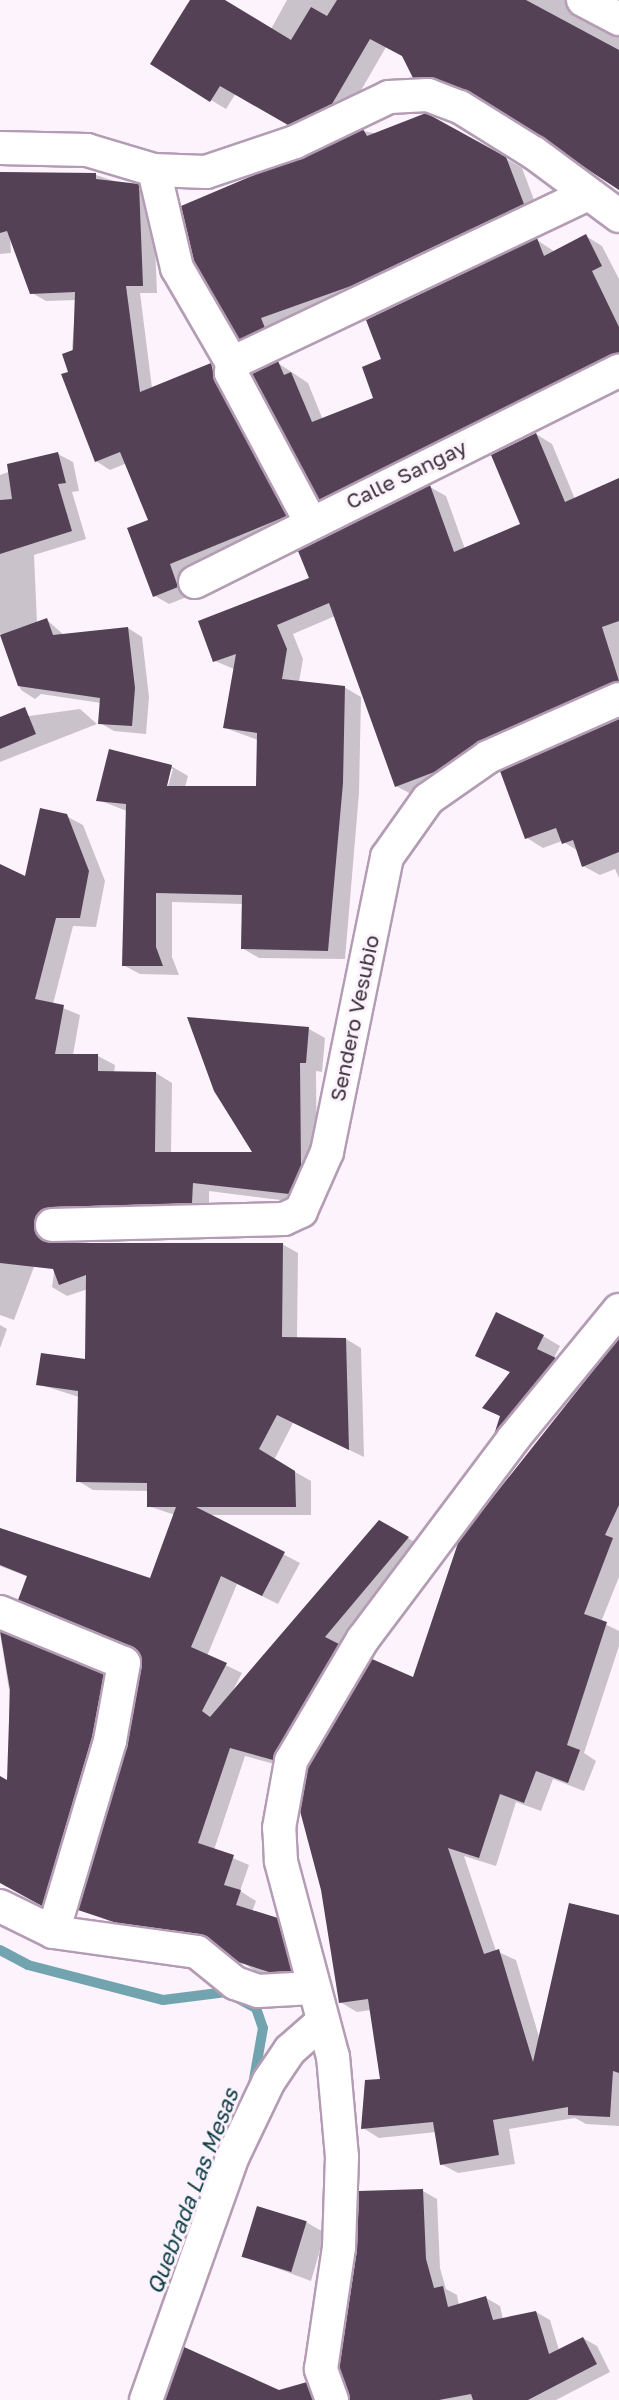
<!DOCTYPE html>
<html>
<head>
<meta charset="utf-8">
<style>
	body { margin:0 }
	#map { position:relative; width:619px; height:2400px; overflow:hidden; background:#fdf3fd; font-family:"Golos Text",sans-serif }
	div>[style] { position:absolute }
	.shadow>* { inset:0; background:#0003 }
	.stream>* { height:10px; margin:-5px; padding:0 5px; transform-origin:5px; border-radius:5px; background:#71a4ae }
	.building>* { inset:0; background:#544155; transform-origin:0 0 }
	.roads { filter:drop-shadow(2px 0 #b39cb4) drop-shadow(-2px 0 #b39cb4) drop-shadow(0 2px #b39cb4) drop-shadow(0 -2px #b39cb4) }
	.minor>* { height:32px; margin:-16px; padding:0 16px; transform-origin:16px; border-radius:16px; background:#fff }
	span { translate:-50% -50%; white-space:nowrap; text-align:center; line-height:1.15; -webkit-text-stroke:6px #fdf3fd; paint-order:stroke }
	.street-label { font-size:21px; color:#372e38 }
	.water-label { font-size:22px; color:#0c3d45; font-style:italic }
</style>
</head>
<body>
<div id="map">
	<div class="shadow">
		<div style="clip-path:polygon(192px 0,223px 0,271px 29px,287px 0,583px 0,583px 21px,619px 36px,619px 190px,481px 98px,414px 77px,404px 56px,386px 47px,348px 113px,305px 133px,236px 93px,226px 109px,211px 100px)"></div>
		<div style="clip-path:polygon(363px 131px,505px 158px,522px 168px,539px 213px,256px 348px,240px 339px)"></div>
		<div style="clip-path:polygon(0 172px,96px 175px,153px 194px,157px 293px,140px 293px,152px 388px,211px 364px,225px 373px,301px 524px,192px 595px,169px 604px,155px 596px,150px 521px,127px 463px,110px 470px,96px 461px,70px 372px,76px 300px,46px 301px,32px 293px,10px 236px,11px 253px,0 254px)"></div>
		<div style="clip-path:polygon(586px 236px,602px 246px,619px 279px,619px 368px,337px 509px,320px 499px,278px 363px,308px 383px,323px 420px,375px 399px,383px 360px,537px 240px,555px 252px)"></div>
		<div style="clip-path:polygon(evenodd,536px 434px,552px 444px,575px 499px,619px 480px,619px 696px,413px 795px,396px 786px,335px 616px,293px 634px,303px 659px,299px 682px,344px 687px,361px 697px,359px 793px,345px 959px,259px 958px,242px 948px,243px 904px,172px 902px,172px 957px,179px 975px,140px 974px,123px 965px,127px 811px,98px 800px,171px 766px,188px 776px,185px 787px,258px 788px,258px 740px,225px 728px,234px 669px,215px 661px,430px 487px,446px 496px,465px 549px,522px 525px,536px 434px,169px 769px,173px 769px,166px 793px,163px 792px,169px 769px)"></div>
		<div style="clip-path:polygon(58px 454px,73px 462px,79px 491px,72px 492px,86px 539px,34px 555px,37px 623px,47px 620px,64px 635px,128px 628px,142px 637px,149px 697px,146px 734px,114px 731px,100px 723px,101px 703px,41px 694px,35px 699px,21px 690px,0 633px,0 475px)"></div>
		<div style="clip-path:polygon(80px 709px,97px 724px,0 762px,0 720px)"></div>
		<div style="clip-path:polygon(619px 720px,619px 878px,615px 869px,600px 875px,583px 866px,578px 851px,562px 841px,543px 848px,527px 838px)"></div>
		<div style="clip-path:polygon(66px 816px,83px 825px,105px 881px,96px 927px,73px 926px,53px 1004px,80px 1015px,73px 1055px,98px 1056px,115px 1065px,114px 1073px,156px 1073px,172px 1083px,171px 1154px,255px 1154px,189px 1019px,309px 1029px,325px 1038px,322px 1072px,316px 1071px,317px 1176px,305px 1203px,209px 1191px,209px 1212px,80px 1215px,64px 1206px,66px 1182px,14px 1320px,0 1315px,0 866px,26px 878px)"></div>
		<div style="clip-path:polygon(58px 1244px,282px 1244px,298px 1253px,297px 1339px,346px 1339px,361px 1348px,364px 1457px,293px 1423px,274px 1460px,311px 1481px,311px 1515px,209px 1515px,300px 1563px,278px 1604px,237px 1584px,207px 1656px,242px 1673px,229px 1698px,379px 1521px,423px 1547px,340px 1646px,354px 1654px,289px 1768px,245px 1756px,214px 1850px,249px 1865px,240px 1891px,256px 1901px,252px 1912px,293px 1929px,306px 1979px,286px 1981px,255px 1971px,213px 1942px,134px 1931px,80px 1909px,129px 1746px,143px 1658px,135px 1649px,20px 1599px,28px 1577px,0 1566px,0 1528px,151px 1580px,175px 1515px,148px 1506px,148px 1491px,93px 1490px,78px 1481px,79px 1397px,38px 1384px,86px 1361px,88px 1289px,67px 1296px,52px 1287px)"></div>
		<div style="clip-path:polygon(0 1325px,7px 1329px,0 1348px)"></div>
		<div style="clip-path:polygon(543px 1336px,560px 1346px,554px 1358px,572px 1369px,511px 1444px,495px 1434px,501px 1417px,485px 1407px,511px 1373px,477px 1355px)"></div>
		<div style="clip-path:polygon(619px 1341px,619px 1577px,601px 1622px,619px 1631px,619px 1646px,584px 1753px,596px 1761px,584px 1791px,553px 1779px,541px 1811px,516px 1802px,496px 1866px,464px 1856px,496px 1951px,516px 1960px,540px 2040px,619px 1914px,619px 2126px,586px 2124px,575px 2118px,509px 2129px,515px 2164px,458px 2173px,441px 2164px,436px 2132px,379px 2138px,363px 2128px,382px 2080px,371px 2010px,357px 2012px,340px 2002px,414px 1679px)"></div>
		<div style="clip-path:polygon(0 1633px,115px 1682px,54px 1912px,0 1881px,0 1778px,9px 1782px,9px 1690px)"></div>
		<div style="clip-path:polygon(423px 2191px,437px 2199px,440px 2268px,446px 2289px,457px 2295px,459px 2305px,486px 2298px,500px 2306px,503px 2319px,536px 2312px,550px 2320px,559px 2350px,583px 2338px,597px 2346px,610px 2372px,556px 2400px,349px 2400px)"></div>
		<div style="clip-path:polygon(306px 2222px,325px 2233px,311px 2281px,244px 2256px)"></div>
		<div style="clip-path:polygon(306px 2384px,324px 2400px,167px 2400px,278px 2392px)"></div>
	</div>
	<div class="stream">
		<div style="left:0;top:1950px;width:32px;rotate:28deg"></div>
		<div style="left:28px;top:1965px;width:139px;rotate:14.5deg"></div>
		<div style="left:163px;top:2000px;width:64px;rotate:-7.2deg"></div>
		<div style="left:226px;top:1992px;width:34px;rotate:28deg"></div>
		<div style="left:256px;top:2008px;width:21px;rotate:71deg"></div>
		<div style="left:263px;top:2028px;width:58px;rotate:100deg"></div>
	</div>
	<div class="building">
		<div style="clip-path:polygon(190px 0,225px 0,291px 40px,311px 7px,327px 16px,337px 0,526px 0,619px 50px,619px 190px,470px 92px,434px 78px,413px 78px,402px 56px,370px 39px,332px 104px,288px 125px,220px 86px,210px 102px,150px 64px)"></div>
		<div style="clip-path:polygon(426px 113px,506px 157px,524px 204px,351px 286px,261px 318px,265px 328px,239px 340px,194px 261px,181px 206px,363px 129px,367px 136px)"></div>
		<div style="clip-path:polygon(0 172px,96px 173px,96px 179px,139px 184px,143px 286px,126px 286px,140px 392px,211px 363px,215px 381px,287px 516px,170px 564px,178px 587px,153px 597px,127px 528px,148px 520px,120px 452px,95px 462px,61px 374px,68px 372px,62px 354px,73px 350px,75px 292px,30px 294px,7px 231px,0 233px)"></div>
		<div style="clip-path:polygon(586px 234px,602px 266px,592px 271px,619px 327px,619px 353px,319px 500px,252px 374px,278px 361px,284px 375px,291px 372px,312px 422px,373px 398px,362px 367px,381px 359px,366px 320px,537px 238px,544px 256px)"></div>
		<div style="clip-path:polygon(536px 433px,565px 502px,619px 478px,619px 621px,602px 627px,619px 681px,481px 741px,437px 771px,395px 787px,329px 603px,277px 625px,287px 649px,282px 679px,345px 686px,343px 783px,328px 951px,241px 949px,242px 895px,156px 893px,156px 947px,163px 966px,122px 966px,126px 804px,96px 801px,109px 749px,172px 765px,167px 786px,256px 786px,257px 733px,223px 728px,236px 654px,213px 662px,198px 621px,309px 578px,298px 551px,430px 485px,454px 552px,520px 524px,491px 455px)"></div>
		<div style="clip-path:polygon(58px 452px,66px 483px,58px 484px,72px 531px,0 554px,0 500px,12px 499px,7px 464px)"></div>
		<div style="clip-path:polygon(47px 618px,53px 635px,128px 627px,135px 688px,132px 726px,98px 724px,100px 698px,18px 686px,0 635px)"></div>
		<div style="clip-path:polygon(25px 707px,36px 734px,0 749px,0 717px)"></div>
		<div style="clip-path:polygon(619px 719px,619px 852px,582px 867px,573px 840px,562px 844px,556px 828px,525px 839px,500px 771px)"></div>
		<div style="clip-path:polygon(40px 808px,67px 814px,89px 871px,80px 918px,56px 918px,35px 999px,64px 1005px,55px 1054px,98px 1054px,98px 1071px,156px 1072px,155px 1152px,252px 1152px,214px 1091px,187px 1017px,309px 1027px,306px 1063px,300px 1063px,301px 1166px,289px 1194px,193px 1183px,192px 1203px,52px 1207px,42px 1210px,34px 1225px,37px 1235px,52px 1243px,283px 1243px,282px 1337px,346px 1338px,349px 1450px,277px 1415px,259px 1449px,295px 1471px,296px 1507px,196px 1507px,285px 1552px,262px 1596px,221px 1576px,191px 1647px,227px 1663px,202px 1711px,210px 1717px,379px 1520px,409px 1537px,325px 1637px,339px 1644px,273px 1760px,230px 1748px,198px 1843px,234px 1855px,224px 1885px,241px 1890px,236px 1905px,278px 1918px,292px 1971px,269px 1972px,238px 1962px,200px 1934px,117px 1923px,78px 1910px,127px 1746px,141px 1659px,131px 1646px,18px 1600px,27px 1576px,0 1565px,0 1528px,150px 1578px,176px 1507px,147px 1507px,147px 1483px,76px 1482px,78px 1391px,36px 1385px,41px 1353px,85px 1359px,86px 1275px,59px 1285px,53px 1269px,0 1263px,0 864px,25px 876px)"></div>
		<div style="clip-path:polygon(496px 1312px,544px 1335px,537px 1349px,556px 1358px,494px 1435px,500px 1416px,482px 1408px,510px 1372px,475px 1356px)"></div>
		<div style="clip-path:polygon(619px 1338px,619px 1505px,605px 1535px,613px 1538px,584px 1614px,607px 1622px,567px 1745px,580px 1750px,568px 1783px,536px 1771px,524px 1803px,500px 1794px,479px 1858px,448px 1848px,484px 1954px,499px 1949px,533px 2062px,569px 1903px,619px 1915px,619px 2073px,613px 2071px,610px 2117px,568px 2115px,568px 2107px,493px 2120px,499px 2155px,440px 2165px,433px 2122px,361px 2129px,365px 2080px,380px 2079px,368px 1999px,339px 2003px,321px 1890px,300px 1811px,308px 1767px,372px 1659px,413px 1677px,459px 1540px)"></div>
		<div style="clip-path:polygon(0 1631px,104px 1674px,92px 1737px,42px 1906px,0 1883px,0 1776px,7px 1780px,10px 1690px)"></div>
		<div style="clip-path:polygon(423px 2189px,426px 2259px,434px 2288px,443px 2286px,448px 2307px,486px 2296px,493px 2320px,536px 2311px,549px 2354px,583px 2337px,597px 2364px,528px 2400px,473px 2400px,471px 2394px,439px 2400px,350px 2400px,339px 2367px,357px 2250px,359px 2191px)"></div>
		<div style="left:257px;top:2206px;width:52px;height:53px;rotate:17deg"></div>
		<div style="clip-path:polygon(184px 2347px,279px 2390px,307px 2382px,313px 2400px,165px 2400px)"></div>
	</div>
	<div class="roads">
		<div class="minor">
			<div style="left:583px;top:0;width:41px;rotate:27.8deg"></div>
			<div style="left:0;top:148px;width:87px;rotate:1.3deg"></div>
			<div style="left:87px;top:150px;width:70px;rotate:16.6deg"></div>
			<div style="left:154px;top:170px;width:52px;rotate:2.2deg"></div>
			<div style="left:206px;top:172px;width:94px;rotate:-18.6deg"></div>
			<div style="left:295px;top:142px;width:104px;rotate:-25.6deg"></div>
			<div style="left:389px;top:97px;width:39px;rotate:-3deg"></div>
			<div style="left:428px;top:95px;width:34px;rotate:21deg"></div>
			<div style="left:460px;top:107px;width:87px;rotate:31.9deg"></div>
			<div style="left:534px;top:153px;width:106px;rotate:36.5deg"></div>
			<div style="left:154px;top:170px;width:101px;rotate:76.8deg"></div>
			<div style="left:177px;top:268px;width:110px;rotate:59.9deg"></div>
			<div style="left:310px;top:521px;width:168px;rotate:-118.1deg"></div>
			<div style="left:231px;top:373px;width:10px;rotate:-84deg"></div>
			<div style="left:232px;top:363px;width:390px;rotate:-25.4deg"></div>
			<div style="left:195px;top:582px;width:474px;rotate:-26.5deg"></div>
			<div style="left:52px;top:1225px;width:232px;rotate:-1.5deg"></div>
			<div style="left:284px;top:1219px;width:19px;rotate:-25deg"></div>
			<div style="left:301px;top:1211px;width:64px;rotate:-66.2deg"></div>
			<div style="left:327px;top:1152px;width:301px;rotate:-78.5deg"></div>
			<div style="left:387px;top:857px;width:71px;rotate:-54.7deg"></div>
			<div style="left:428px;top:799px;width:73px;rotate:-35deg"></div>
			<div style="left:488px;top:757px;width:143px;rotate:-23.9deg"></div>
			<div style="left:0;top:1612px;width:134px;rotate:22.4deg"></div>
			<div style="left:124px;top:1663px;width:79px;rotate:100.2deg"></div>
			<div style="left:110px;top:1741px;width:199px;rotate:106.6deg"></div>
			<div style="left:0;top:1906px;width:59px;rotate:26.1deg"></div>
			<div style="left:53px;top:1932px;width:145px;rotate:7.9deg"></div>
			<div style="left:197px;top:1952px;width:49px;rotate:39.2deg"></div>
			<div style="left:235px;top:1983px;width:24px;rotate:19deg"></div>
			<div style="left:258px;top:1991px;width:55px;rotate:-3.1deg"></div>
			<div style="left:146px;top:2400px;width:259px;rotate:-70.4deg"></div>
			<div style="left:233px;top:2156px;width:83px;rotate:-64.4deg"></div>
			<div style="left:269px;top:2081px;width:37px;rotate:-56deg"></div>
			<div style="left:290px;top:2050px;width:44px;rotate:-41.3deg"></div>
			<div style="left:332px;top:2400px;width:33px;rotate:-110deg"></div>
			<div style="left:321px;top:2369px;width:123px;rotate:-81.6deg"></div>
			<div style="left:339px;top:2247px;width:90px;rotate:-88.1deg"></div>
			<div style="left:342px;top:2157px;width:100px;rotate:-95.1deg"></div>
			<div style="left:333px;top:2057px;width:203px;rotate:-104.9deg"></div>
			<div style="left:281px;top:1861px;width:33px;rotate:-93deg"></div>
			<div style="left:279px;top:1828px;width:68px;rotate:-79.8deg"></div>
			<div style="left:291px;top:1761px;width:142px;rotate:-59.5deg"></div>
			<div style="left:363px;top:1639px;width:250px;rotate:-53.1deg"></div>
			<div style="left:513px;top:1439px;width:167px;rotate:-50.6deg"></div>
		</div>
	</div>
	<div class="street-label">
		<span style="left:406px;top:474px;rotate:-26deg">Calle Sangay</span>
		<span style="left:354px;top:1018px;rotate:-78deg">Sendero Vesubio</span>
	</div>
	<div class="water-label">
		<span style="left:192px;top:2191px;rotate:-69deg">Quebrada Las Mesas</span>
	</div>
</div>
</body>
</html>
